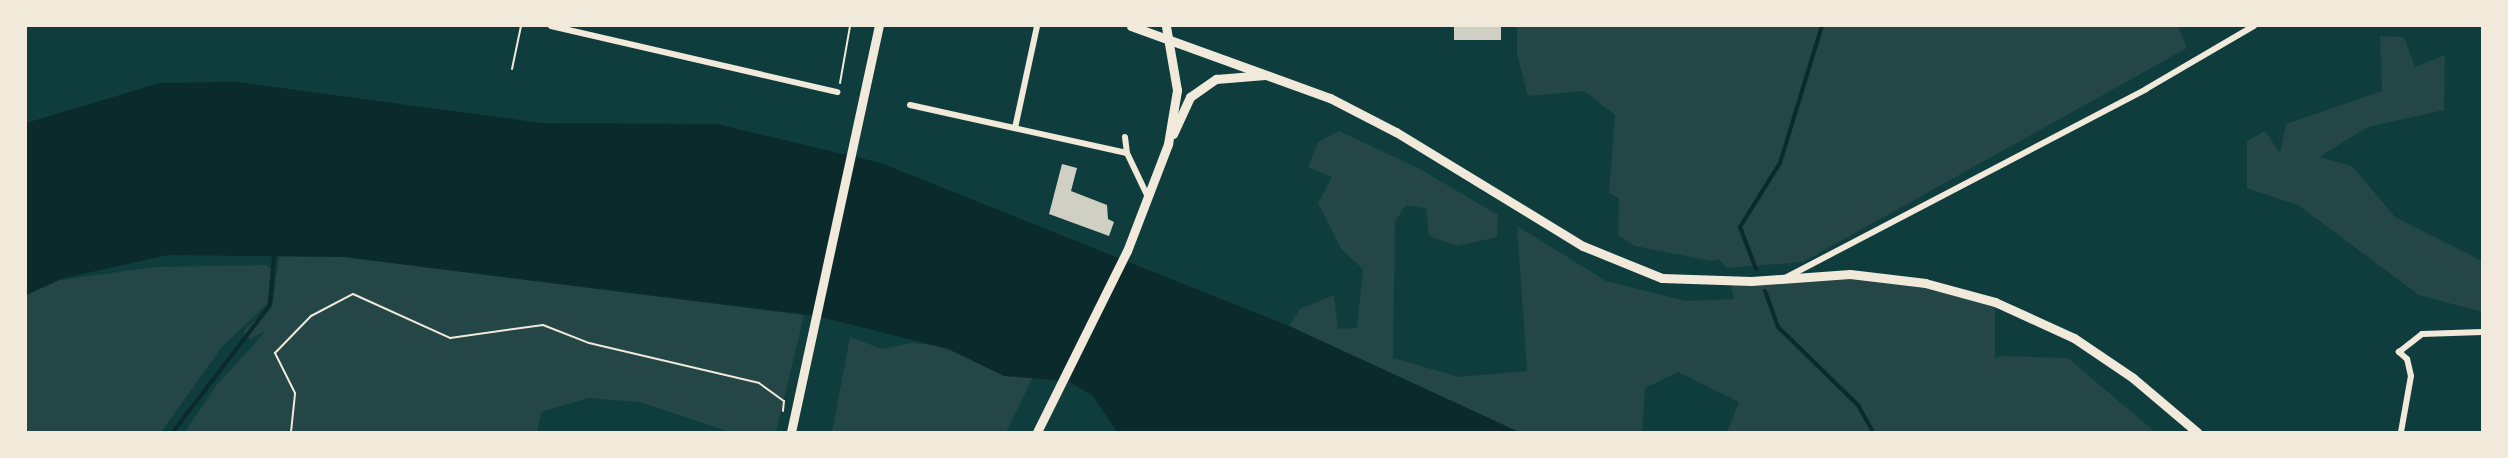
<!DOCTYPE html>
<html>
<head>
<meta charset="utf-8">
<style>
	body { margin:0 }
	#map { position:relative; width:2508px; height:458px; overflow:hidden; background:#0f3d3e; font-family:Commissioner,sans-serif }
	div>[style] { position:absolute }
	.green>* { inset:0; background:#244646 }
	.water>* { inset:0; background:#0a2a2b }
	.stream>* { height:4px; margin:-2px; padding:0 2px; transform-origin:2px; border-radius:2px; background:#0a2a2b }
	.building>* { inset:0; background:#cfcfc3; transform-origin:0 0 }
	.path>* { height:2px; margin:-1px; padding:0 1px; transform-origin:1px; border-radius:1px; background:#f1e9da }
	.minor>* { height:6px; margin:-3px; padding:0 3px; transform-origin:3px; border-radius:3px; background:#f1e9da }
	.primary>* { height:9px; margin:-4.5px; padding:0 4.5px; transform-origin:4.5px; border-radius:4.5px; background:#f1e9da }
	span { translate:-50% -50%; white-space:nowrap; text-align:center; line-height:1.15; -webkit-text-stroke:6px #f1e9da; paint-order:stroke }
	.frame { position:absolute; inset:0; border:27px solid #f1e9da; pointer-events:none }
</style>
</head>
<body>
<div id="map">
	<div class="green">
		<div style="clip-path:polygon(1517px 26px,2178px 26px,2187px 48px,1803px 262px,1727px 268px,1719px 259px,1711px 261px,1635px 246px,1618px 235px,1619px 198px,1609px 193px,1615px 115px,1584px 91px,1528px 96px,1517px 54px)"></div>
		<div style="clip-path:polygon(2380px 36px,2404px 37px,2415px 67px,2445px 55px,2444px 110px,2368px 127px,2319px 157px,2352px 166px,2395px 217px,2482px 261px,2482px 312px,2419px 295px,2298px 205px,2247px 188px,2247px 141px,2265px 131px,2280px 153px,2286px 124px,2382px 91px)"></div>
		<div style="clip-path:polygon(1339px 131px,1418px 168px,1498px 215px,1497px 237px,1457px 246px,1429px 236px,1426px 208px,1406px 205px,1395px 221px,1393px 358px,1459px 377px,1527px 371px,1517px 226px,1606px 281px,1686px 301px,1734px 299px,1731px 284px,1790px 273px,1861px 271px,1921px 279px,1995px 303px,1995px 359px,2000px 356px,2068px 358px,2155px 432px,1727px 432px,1739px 402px,1678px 372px,1645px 388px,1642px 432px,1519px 432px,1289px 326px,1300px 309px,1334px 295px,1338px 329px,1357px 328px,1363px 269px,1341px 249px,1318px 203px,1332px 177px,1308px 167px,1318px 142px)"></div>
		<div style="clip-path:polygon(279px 256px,344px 257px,804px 315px,776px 432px,730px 432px,640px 402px,589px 398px,541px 412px,537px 432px,185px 432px,216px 386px,266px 331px,250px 339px,243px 332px,273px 302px)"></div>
		<div style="clip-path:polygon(266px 265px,271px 270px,267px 304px,221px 348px,161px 432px,26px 432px,26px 285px,154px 267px)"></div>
		<div style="clip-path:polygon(850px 337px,882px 349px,911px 343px,933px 345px,1035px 373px,1006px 432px,832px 432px)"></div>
	</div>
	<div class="water">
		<div style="clip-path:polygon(237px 82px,541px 123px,717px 124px,881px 163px,1289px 326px,1519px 432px,1117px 432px,1093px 396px,1068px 381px,1004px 376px,948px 349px,817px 316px,344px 257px,168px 255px,64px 278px,26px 295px,26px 123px,160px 83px)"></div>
	</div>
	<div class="stream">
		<div style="left:1756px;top:269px;width:45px;rotate:-110.9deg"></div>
		<div style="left:1740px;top:227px;width:75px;rotate:-58deg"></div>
		<div style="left:1780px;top:163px;width:143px;rotate:-73deg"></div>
		<div style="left:1765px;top:291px;width:38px;rotate:70deg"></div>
		<div style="left:1778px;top:327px;width:112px;rotate:44.3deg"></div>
		<div style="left:1858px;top:405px;width:31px;rotate:61deg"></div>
		<div style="left:173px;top:432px;width:160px;rotate:-52.6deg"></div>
		<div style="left:270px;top:305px;width:49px;rotate:-85.3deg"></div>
	</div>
	<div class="building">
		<div style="left:1454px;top:26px;width:47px;height:14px"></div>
		<div style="clip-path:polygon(1062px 164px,1077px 168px,1071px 191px,1107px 205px,1108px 219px,1114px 222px,1109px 236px,1049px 214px)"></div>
	</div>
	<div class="path">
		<div style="left:512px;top:69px;width:44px;rotate:-78.2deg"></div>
		<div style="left:840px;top:83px;width:58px;rotate:-80deg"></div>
		<div style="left:291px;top:432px;width:39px;rotate:-84deg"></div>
		<div style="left:295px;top:393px;width:45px;rotate:-116.6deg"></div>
		<div style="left:275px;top:353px;width:52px;rotate:-45.8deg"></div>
		<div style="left:311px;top:316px;width:47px;rotate:-27.6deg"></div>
		<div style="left:353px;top:294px;width:107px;rotate:24.4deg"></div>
		<div style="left:450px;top:338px;width:94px;rotate:-8deg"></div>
		<div style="left:543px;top:325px;width:49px;rotate:21.4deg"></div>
		<div style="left:589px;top:343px;width:175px;rotate:13.2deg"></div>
		<div style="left:759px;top:383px;width:31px;rotate:36deg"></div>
		<div style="left:784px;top:401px;width:10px;rotate:96deg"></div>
	</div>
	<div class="minor">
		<div style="left:551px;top:26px;width:294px;rotate:13deg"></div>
		<div style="left:910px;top:105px;width:222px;rotate:12.5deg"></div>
		<div style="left:1015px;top:128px;width:104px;rotate:-77.8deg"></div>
		<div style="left:1125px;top:137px;width:16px;rotate:83deg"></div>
		<div style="left:1127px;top:153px;width:49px;rotate:64.5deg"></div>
		<div style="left:1787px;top:277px;width:405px;rotate:-27.6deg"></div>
		<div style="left:2146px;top:89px;width:125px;rotate:-30.3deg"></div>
		<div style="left:2401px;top:432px;width:57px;rotate:-79.9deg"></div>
		<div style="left:2411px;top:376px;width:17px;rotate:-103deg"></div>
		<div style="left:2407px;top:359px;width:11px;rotate:-139deg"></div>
		<div style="left:2399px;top:352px;width:29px;rotate:-38deg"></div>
		<div style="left:2422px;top:334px;width:60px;rotate:-1.9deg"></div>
	</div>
	<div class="primary">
		<div style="left:1131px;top:26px;width:212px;rotate:19.9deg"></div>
		<div style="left:1330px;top:98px;width:74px;rotate:27.3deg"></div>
		<div style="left:1396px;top:132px;width:219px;rotate:31.4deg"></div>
		<div style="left:1583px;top:246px;width:85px;rotate:22.1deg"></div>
		<div style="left:1662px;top:278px;width:89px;rotate:1.9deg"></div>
		<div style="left:1751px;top:281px;width:99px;rotate:-4deg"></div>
		<div style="left:1850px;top:274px;width:76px;rotate:6.8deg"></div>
		<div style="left:1925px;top:283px;width:73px;rotate:15.2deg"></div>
		<div style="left:1995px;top:302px;width:87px;rotate:24.5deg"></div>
		<div style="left:2074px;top:338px;width:71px;rotate:34.1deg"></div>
		<div style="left:2133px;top:378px;width:84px;rotate:40.2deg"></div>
		<div style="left:1173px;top:134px;width:41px;rotate:-65.3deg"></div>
		<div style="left:1190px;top:97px;width:32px;rotate:-35deg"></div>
		<div style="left:1216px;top:79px;width:49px;rotate:-4.7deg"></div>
		<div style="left:791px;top:432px;width:415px;rotate:-77.8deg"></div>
		<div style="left:1037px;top:432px;width:202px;rotate:-63.6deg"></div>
		<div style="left:1127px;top:251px;width:115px;rotate:-69deg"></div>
		<div style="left:1168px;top:144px;width:55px;rotate:-80.5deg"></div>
		<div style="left:1177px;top:90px;width:65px;rotate:-99.8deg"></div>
	</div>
	<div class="frame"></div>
</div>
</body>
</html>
